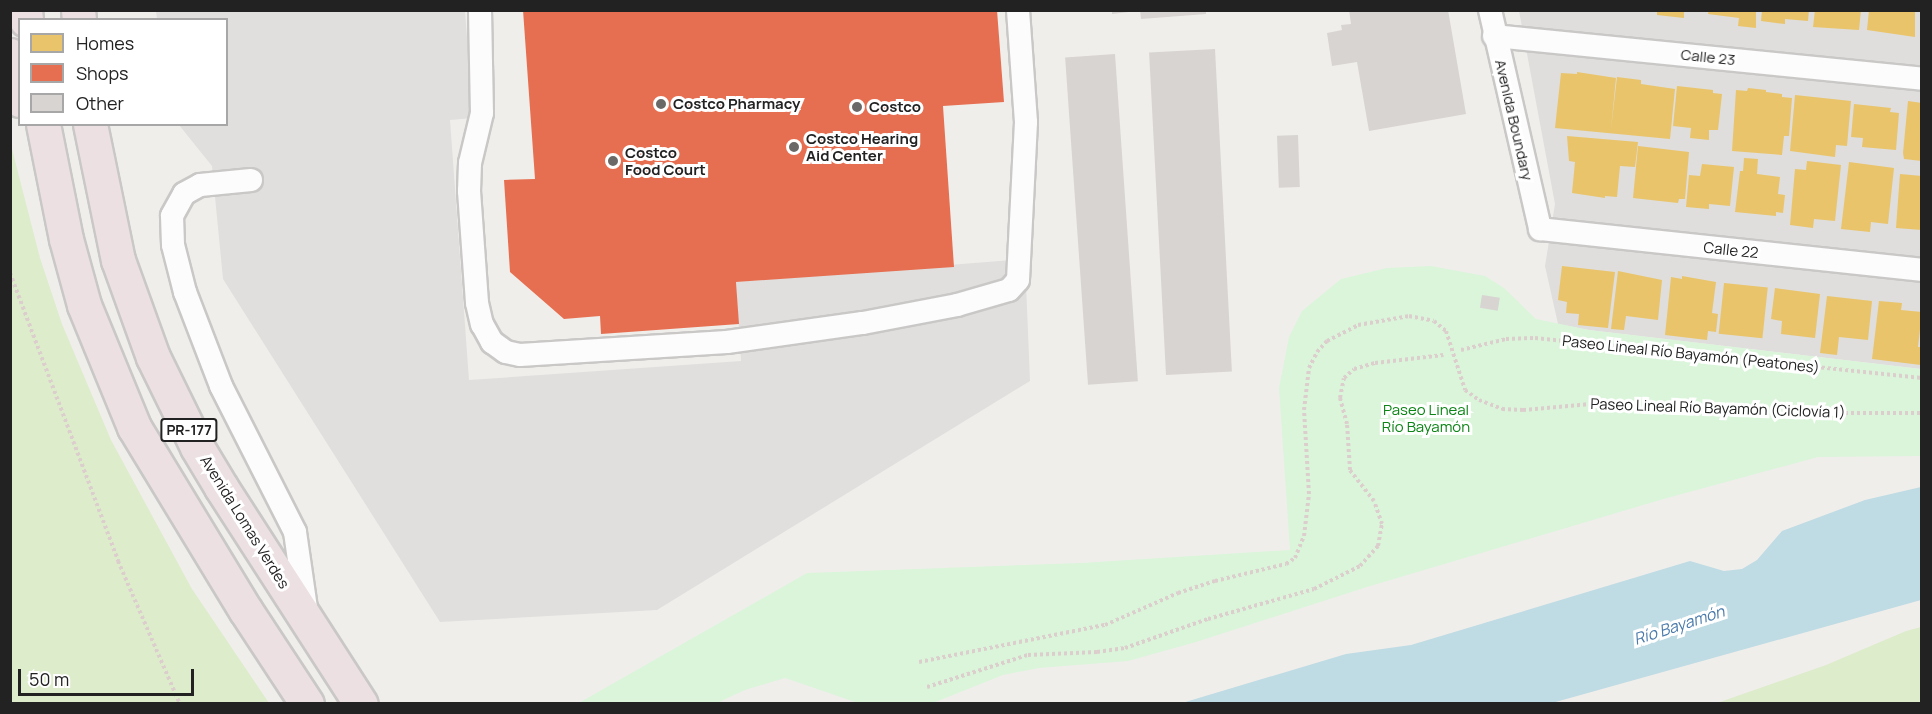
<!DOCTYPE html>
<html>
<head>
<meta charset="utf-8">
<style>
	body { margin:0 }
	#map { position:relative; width:1932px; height:714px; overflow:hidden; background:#f0eeeb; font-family:Manrope,sans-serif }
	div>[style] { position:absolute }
	.residential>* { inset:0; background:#dfdedc }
	.grass>* { inset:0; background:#ddeccb }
	.park>* { inset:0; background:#daf5da }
	.parking>* { inset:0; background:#e0dfde }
	.water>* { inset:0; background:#bfdbe3 }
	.homes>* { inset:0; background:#e9c46a; transform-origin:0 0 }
	.shops>* { inset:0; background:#e76f51 }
	.building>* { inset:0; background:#d7d4d2; transform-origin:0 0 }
	.path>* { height:4px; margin-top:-2px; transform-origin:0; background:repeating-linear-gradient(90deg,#dccecd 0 3px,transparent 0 6px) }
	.roads { filter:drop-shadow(2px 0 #c9c8c7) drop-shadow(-2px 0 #c9c8c7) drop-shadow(0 2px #c9c8c7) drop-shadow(0 -2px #c9c8c7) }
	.minor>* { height:22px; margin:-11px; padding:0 11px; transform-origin:11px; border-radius:11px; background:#fdfcfc }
	.highway>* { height:33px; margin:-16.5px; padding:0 16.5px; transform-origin:16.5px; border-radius:16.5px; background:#ece0e2 }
	.dots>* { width:16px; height:16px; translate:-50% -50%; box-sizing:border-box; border:3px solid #fff; border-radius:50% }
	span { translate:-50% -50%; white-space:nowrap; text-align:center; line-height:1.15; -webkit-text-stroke:6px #fff; paint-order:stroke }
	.shield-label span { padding:2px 4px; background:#fff; border:2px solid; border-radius:4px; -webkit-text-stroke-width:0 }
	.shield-label { font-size:14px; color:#222; font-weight:700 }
	.street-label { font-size:15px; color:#222 }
	.poi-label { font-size:15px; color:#222; font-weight:700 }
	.left { translate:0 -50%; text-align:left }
	.park-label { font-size:15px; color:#0c8416 }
	.water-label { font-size:16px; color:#4a7aab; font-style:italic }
	.frame { position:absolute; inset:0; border:12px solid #222; pointer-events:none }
	.legend { position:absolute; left:18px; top:18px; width:210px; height:108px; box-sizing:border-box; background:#fff; border:2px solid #a7a7a7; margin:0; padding:8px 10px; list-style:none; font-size:18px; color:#222 }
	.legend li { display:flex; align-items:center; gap:12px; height:30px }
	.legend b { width:30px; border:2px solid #a7a7a7 }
	.scale { position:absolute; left:18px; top:669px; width:176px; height:27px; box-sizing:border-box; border:3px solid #222; border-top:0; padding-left:8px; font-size:18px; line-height:21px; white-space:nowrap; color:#222; -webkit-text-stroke:4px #fff; paint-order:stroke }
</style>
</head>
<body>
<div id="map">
	<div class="residential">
		<div style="clip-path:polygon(1519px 11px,1921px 11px,1921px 369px,1589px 330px,1558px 324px,1545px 266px,1555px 204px)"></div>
	</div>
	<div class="grass">
		<div style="clip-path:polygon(11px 145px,40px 258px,62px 324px,111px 440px,192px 589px,269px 703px,11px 703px)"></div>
		<div style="clip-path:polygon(1921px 627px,1921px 703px,1717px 703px,1826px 665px,1906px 631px)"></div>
	</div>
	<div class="park">
		<div style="clip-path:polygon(1431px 266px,1485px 276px,1504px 288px,1536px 319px,1589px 330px,1921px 369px,1921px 456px,1818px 457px,1660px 500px,1367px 587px,1196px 642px,1128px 661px,1039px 668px,1003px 675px,933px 703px,858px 703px,785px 678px,745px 690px,717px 703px,577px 704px,807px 573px,1081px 563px,1290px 550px,1279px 388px,1289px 337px,1302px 311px,1341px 279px,1387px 268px)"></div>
	</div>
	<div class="parking">
		<div style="clip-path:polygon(156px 11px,465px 11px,473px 118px,450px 120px,469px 380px,741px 361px,736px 282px,1025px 259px,1030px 381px,657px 610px,440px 622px,223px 279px,212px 166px,179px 125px,226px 124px,226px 20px,157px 19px)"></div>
	</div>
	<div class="water">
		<div style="clip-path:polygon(1921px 487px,1921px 600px,1552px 703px,1182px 703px,1346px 654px,1411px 645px,1690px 561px,1724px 571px,1742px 569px,1757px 560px,1782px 531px,1865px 500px)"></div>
	</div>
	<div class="homes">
		<div style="clip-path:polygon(1657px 10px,1684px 10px,1684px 18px,1657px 15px)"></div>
		<div style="clip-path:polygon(1709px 10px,1756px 10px,1756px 28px,1738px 26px,1739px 18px,1708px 14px)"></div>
		<div style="clip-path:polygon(1762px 10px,1809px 10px,1808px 21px,1785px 19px,1785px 24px,1761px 21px)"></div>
		<div style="clip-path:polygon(1815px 10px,1861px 10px,1859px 30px,1813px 27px)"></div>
		<div style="clip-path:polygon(1869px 10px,1915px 10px,1915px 37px,1867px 30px)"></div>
		<div style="clip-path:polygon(1577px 72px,1616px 78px,1611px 129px,1617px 77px,1641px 80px,1641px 84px,1675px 89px,1670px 139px,1555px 128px,1561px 73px,1577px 74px)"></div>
		<div style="clip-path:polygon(1677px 86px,1713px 90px,1713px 93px,1722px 94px,1718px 130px,1709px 130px,1709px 140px,1690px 138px,1691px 128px,1673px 126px)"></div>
		<div style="clip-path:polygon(1748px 88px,1766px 90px,1766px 92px,1782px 94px,1782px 97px,1792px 98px,1789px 136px,1784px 136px,1782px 155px,1732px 151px,1736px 90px,1747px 91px)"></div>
		<div style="clip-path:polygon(1795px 95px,1851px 101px,1847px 146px,1836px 145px,1835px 157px,1790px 151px)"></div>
		<div style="clip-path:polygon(1908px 101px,1922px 103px,1922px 161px,1904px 159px,1903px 153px)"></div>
		<div style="clip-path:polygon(1854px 104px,1891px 108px,1890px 112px,1899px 113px,1896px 150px,1862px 147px,1863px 138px,1851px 137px)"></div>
		<div style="clip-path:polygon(1567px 136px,1638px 142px,1635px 167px,1620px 166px,1617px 197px,1605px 196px,1605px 198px,1572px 193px,1575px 162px,1569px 161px)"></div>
		<div style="clip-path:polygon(1638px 146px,1689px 152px,1685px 199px,1679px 199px,1678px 203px,1633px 198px)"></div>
		<div style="clip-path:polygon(1744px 158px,1758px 159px,1757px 174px,1780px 177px,1778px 194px,1785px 195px,1783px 213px,1776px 212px,1776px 216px,1735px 212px,1740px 171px,1743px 171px)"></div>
		<div style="clip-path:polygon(1807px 161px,1841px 165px,1835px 221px,1814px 219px,1813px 228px,1790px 225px,1795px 169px,1806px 170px)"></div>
		<div style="clip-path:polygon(1849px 162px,1894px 168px,1888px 224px,1871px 222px,1870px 232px,1841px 229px)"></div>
		<div style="clip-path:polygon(1702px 164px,1734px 167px,1730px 206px,1709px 204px,1709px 209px,1686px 207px,1689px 175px,1700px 176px)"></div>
		<div style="clip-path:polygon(1900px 174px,1922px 176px,1922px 230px,1896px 228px)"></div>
		<div style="clip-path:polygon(1562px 266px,1615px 272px,1608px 328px,1578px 325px,1579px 314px,1566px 313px,1567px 302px,1558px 300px)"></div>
		<div style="clip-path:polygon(1618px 271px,1662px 280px,1658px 320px,1626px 316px,1624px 330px,1611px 329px)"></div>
		<div style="clip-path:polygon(1682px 276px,1716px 282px,1712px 313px,1718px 314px,1716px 332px,1708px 331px,1707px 340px,1665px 335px,1671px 277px,1682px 279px)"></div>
		<div style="left:1724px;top:283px;width:44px;height:51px;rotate:6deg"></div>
		<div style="clip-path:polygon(1775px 288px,1820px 294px,1815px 338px,1781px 334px,1782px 321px,1771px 319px)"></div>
		<div style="clip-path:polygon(1827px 296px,1872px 301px,1868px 340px,1839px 337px,1837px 355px,1820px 353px)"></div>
		<div style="clip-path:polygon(1879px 301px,1902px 303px,1901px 310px,1922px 312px,1918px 347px,1922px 347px,1921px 365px,1872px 359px)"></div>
	</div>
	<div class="shops">
		<div style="clip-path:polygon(523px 10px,997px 10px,1004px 102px,943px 106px,954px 267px,736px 282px,739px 324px,601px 334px,600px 316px,564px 319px,510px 272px,504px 180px,535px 179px)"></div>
	</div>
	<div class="building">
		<div style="clip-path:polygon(1112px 10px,1129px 10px,1129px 12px,1112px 14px)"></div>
		<div style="clip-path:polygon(1140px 10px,1206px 10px,1206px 14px,1141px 19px)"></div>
		<div style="clip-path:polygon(1349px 10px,1448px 10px,1466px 114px,1369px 131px,1357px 62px,1332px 66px,1327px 33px,1342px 30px,1341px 25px,1351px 24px)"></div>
		<div style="left:1215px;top:49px;width:323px;height:66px;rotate:87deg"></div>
		<div style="left:1115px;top:54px;width:328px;height:50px;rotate:86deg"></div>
		<div style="left:1298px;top:135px;width:52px;height:21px;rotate:88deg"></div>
		<div style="left:1482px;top:295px;width:18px;height:13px;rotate:9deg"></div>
	</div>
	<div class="path">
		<div style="left:10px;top:273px;width:308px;rotate:69.4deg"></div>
		<div style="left:118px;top:561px;width:156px;rotate:66.6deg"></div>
		<div style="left:1461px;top:350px;width:46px;rotate:-13.7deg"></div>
		<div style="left:1506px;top:339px;width:29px;rotate:-2deg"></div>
		<div style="left:1535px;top:338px;width:389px;rotate:5.9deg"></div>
		<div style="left:919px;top:662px;width:190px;rotate:-11.3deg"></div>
		<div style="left:1105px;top:625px;width:80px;rotate:-23.7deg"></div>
		<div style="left:1178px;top:593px;width:39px;rotate:-18deg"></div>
		<div style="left:1215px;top:581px;width:73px;rotate:-13.5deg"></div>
		<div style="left:1286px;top:564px;width:11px;rotate:-34deg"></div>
		<div style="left:1295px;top:558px;width:24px;rotate:-68deg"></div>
		<div style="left:1304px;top:536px;width:42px;rotate:-83.2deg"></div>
		<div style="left:1309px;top:494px;width:84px;rotate:-93.4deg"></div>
		<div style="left:1304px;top:410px;width:42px;rotate:-83.2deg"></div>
		<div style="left:1309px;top:368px;width:18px;rotate:-63deg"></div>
		<div style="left:1317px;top:352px;width:15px;rotate:-48deg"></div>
		<div style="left:1327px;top:341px;width:35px;rotate:-27deg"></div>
		<div style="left:1358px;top:325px;width:52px;rotate:-10deg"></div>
		<div style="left:1409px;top:316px;width:25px;rotate:11deg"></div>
		<div style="left:1434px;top:321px;width:16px;rotate:40deg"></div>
		<div style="left:1446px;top:331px;width:62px;rotate:72.1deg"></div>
		<div style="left:1465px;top:390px;width:17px;rotate:36deg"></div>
		<div style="left:1479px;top:400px;width:25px;rotate:21deg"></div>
		<div style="left:1502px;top:409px;width:21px;rotate:3deg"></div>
		<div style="left:1523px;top:410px;width:90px;rotate:-5.1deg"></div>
		<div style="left:1613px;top:402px;width:73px;rotate:5.5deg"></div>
		<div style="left:1686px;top:409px;width:99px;rotate:2.3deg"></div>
		<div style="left:1785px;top:413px;width:137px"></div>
		<div style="left:927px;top:687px;width:106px;rotate:-17.6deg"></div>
		<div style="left:1028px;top:655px;width:69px;rotate:-2.5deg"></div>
		<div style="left:1097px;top:652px;width:28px;rotate:-8deg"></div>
		<div style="left:1125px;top:648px;width:88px;rotate:-19.3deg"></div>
		<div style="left:1208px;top:619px;width:110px;rotate:-15.8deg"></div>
		<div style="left:1314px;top:589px;width:51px;rotate:-26.6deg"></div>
		<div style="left:1360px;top:566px;width:27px;rotate:-48deg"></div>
		<div style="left:1378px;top:546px;width:22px;rotate:-80deg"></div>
		<div style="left:1382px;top:524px;width:24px;rotate:-109deg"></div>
		<div style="left:1374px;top:501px;width:39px;rotate:-128deg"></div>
		<div style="left:1350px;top:470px;width:46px;rotate:-93.7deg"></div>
		<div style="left:1347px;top:424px;width:27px;rotate:-105deg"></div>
		<div style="left:1340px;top:398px;width:20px;rotate:-79deg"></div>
		<div style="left:1344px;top:378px;width:13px;rotate:-42deg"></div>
		<div style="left:1354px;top:369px;width:22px;rotate:-16deg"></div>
		<div style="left:1375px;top:363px;width:69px;rotate:-6.6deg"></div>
	</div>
	<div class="roads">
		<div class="minor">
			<div style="left:480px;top:10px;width:103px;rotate:88.9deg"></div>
			<div style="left:482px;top:113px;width:51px;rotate:103.5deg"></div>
			<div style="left:470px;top:163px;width:28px;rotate:92deg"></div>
			<div style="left:469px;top:191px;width:112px;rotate:85.9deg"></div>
			<div style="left:477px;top:303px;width:22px;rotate:77deg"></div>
			<div style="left:482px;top:324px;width:21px;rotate:61deg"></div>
			<div style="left:492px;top:342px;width:17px;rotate:36deg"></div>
			<div style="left:506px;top:352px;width:14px;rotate:12deg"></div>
			<div style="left:520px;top:355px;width:207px;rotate:-3.6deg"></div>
			<div style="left:727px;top:342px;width:137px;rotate:-8deg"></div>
			<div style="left:863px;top:323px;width:96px;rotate:-10.8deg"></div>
			<div style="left:957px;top:305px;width:54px;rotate:-16.1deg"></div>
			<div style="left:1009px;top:290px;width:13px;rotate:-48deg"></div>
			<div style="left:1018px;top:280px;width:158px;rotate:-87.1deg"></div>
			<div style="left:1026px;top:122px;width:112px;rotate:-94.1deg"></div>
			<div style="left:1490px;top:10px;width:225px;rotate:77.1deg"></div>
			<div style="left:1540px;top:229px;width:384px;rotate:6.1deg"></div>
			<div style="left:1494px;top:36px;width:430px;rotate:5.7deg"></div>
			<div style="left:251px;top:180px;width:51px;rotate:174.4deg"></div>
			<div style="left:200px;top:185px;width:18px;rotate:151deg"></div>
			<div style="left:184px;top:194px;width:25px;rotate:119deg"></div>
			<div style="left:172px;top:216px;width:29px;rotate:88deg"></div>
			<div style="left:173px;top:245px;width:49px;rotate:75.7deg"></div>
			<div style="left:185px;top:292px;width:101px;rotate:69deg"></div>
			<div style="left:221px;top:386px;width:164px;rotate:63.1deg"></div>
			<div style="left:295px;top:532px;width:84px;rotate:81.8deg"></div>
		</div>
		<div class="highway">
			<div style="left:25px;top:10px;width:10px;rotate:84deg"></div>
			<div style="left:78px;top:10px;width:10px;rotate:84deg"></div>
			<div style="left:10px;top:55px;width:32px;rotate:81deg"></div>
			<div style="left:15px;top:87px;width:14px;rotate:69deg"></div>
			<div style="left:43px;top:124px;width:117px;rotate:78.7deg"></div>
			<div style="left:66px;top:239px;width:68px;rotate:74.7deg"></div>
			<div style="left:84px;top:305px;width:132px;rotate:67.7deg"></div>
			<div style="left:134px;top:427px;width:215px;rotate:58.7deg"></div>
			<div style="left:246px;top:611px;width:111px;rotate:56.7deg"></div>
			<div style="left:90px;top:124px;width:139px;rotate:78.4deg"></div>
			<div style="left:118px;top:260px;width:103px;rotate:70.2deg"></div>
			<div style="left:153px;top:357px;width:100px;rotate:63.9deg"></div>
			<div style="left:197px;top:447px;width:47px;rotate:59deg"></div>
			<div style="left:221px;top:487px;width:258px;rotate:57.2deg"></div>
		</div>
	</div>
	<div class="dots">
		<div style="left:661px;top:104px;background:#6a6968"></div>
		<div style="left:857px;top:107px;background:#6a6968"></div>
		<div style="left:794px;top:147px;background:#6a6968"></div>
		<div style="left:613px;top:161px;background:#6a6968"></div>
	</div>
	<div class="shield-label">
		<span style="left:189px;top:430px">PR-177</span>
	</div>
	<div class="street-label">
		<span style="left:1708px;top:57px;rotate:6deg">Calle 23</span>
		<span style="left:1514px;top:120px;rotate:77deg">Avenida Boundary</span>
		<span style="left:1731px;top:250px;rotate:6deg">Calle 22</span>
		<span style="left:1691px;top:354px;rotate:6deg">Paseo Lineal Río Bayamón (Peatones)</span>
		<span style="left:1718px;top:408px;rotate:2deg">Paseo Lineal Río Bayamón (Ciclovía 1)</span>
		<span style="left:245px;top:522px;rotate:58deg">Avenida Lomas Verdes</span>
	</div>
	<div class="poi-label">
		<span class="left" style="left:673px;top:104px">Costco Pharmacy</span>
		<span class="left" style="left:869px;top:107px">Costco</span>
		<span class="left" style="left:806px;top:147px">Costco Hearing<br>Aid Center</span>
		<span class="left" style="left:625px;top:161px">Costco<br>Food Court</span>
	</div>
	<div class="park-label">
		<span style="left:1426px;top:418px">Paseo Lineal<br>Río Bayamón</span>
	</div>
	<div class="water-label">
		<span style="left:1679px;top:625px;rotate:-18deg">Río Bayamón</span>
	</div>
	<div class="frame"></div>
	<ul class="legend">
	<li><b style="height:16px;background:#e9c46a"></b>Homes</li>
	<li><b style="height:16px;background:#e76f51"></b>Shops</li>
	<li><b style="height:16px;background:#d7d4d2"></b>Other</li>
	</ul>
	<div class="scale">50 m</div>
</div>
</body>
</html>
